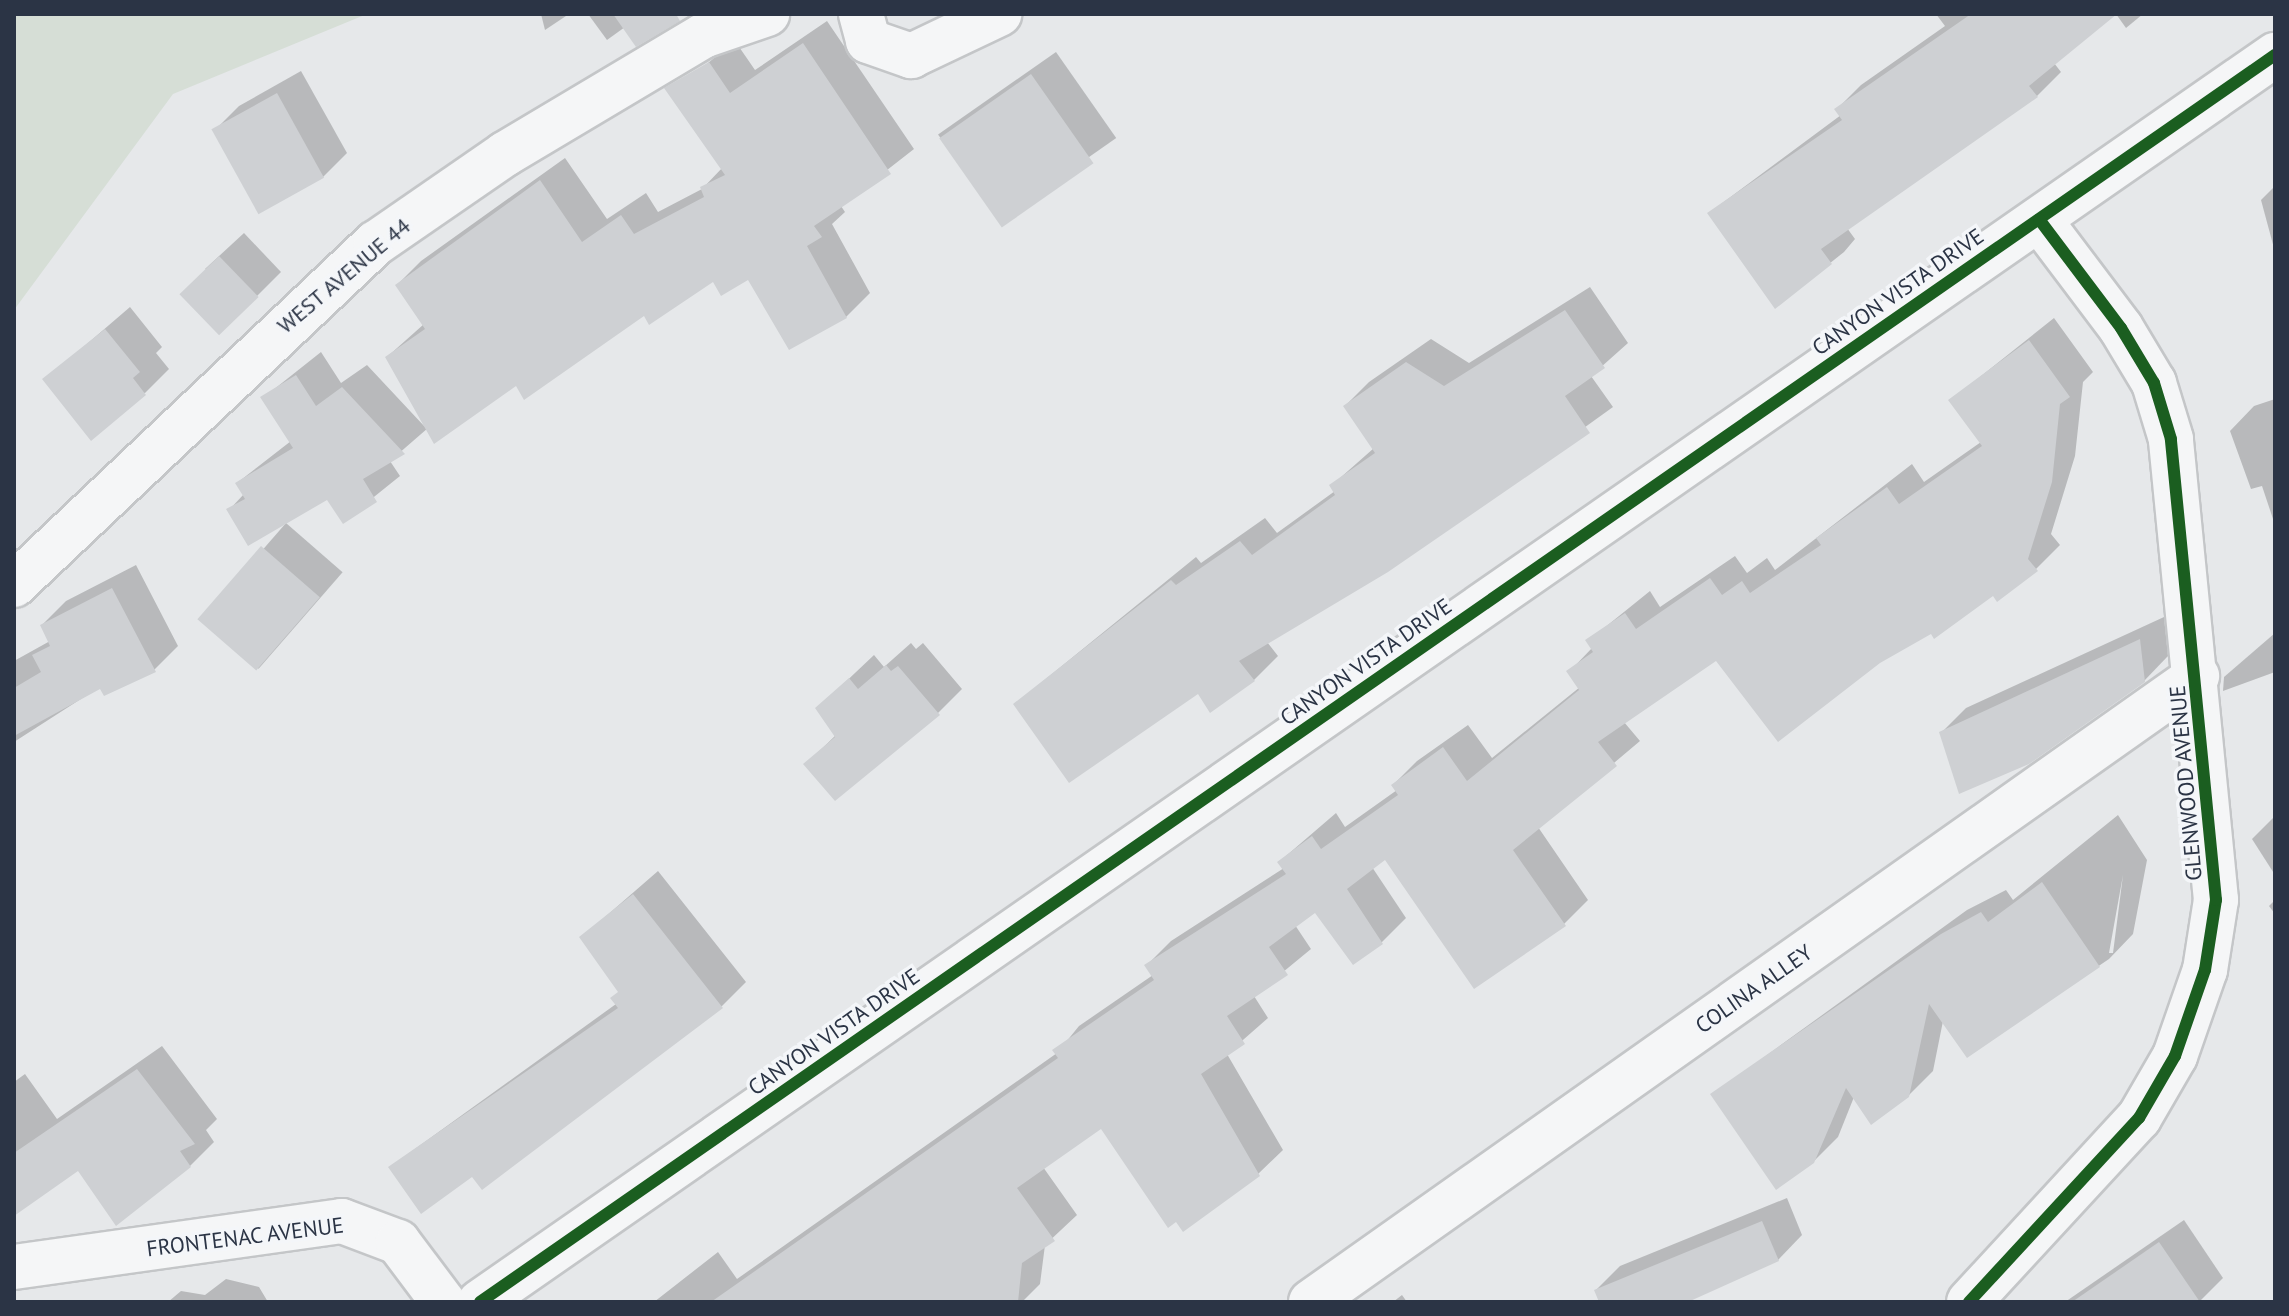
<!DOCTYPE html>
<html>
<head>
<meta charset="utf-8">
<style>
	body { margin:0 }
	#map { position:relative; width:2289px; height:1316px; overflow:hidden; background:#e6e8ea; font-family:"PT Sans",sans-serif }
	div>[style] { position:absolute }
	.green>* { inset:0; background:#d6ded6 }
	.shadow>* { inset:0; background:#0003; transform-origin:0 0 }
	.building>* { inset:0; background:#ced0d3; transform-origin:0 0 }
	.roads { filter:drop-shadow(2px 0 #c4c6c8) drop-shadow(-2px 0 #c4c6c8) drop-shadow(0 2px #c4c6c8) drop-shadow(0 -2px #c4c6c8) }
	.minor>* { height:44px; margin:-22px; padding:0 22px; transform-origin:22px; border-radius:22px; background:#f5f6f7 }
	.cycleway>* { height:12px; margin:-6px; padding:0 6px; transform-origin:6px; border-radius:6px; background:#1b5e20 }
	span { translate:-50% -50%; white-space:nowrap; text-align:center; line-height:1.15; -webkit-text-stroke:7px #f4f6f9; paint-order:stroke }
	.street-label { font-size:22px; color:#2b3445 }
	.frame { position:absolute; inset:0; border:16px solid #2b3445; pointer-events:none }
</style>
</head>
<body>
<div id="map">
	<div class="green">
		<div style="clip-path:polygon(14px 14px,367px 14px,173px 94px,14px 310px)"></div>
	</div>
	<div class="shadow">
		<div style="clip-path:polygon(541px 14px,569px 14px,545px 30px)"></div>
		<div style="clip-path:polygon(588px 14px,643px 14px,607px 40px)"></div>
		<div style="clip-path:polygon(1936px 14px,2114px 14px,2054px 63px,2061px 72px,2037px 96px,1847px 228px,1855px 239px,1844px 252px,1776px 306px,1709px 213px,1841px 115px,1837px 109px,1861px 85px,1945px 26px)"></div>
		<div style="clip-path:polygon(2116px 14px,2143px 14px,2126px 28px)"></div>
		<div style="clip-path:polygon(827px 21px,914px 149px,841px 206px,845px 212px,832px 224px,870px 293px,846px 317px,749px 277px,714px 279px,428px 428px,390px 461px,400px 476px,344px 521px,328px 497px,229px 510px,244px 494px,237px 483px,291px 441px,263px 398px,321px 352px,341px 383px,367px 365px,425px 427px,387px 357px,424px 324px,397px 285px,421px 261px,565px 158px,607px 219px,646px 193px,658px 212px,702px 189px,723px 167px,671px 93px,735px 41px,755px 70px)"></div>
		<div style="left:1056px;top:52px;width:105px;height:144px;rotate:55deg"></div>
		<div style="clip-path:polygon(301px 71px,347px 153px,323px 177px,215px 130px,239px 106px)"></div>
		<div style="clip-path:polygon(2275px 186px,2275px 252px,2261px 200px)"></div>
		<div style="clip-path:polygon(244px 233px,281px 272px,257px 296px,205px 269px)"></div>
		<div style="clip-path:polygon(1590px 287px,1628px 343px,1591px 376px,1613px 407px,1386px 570px,1267px 642px,1278px 656px,1254px 680px,1015px 704px,1196px 557px,1201px 563px,1265px 518px,1277px 533px,1335px 491px,1331px 486px,1374px 448px,1345px 406px,1369px 382px,1431px 339px,1469px 363px)"></div>
		<div style="clip-path:polygon(130px 307px,162px 347px,156px 353px,169px 369px,145px 393px,45px 380px)"></div>
		<div style="clip-path:polygon(2054px 318px,2093px 372px,2083px 382px,2075px 456px,2051px 534px,2060px 545px,2036px 569px,1932px 631px,1717px 659px,1624px 722px,1640px 741px,1538px 827px,1588px 900px,1564px 924px,1386px 857px,1372px 867px,1406px 918px,1382px 942px,1354px 962px,1315px 910px,1295px 925px,1311px 949px,1254px 996px,1268px 1018px,1227px 1054px,1283px 1150px,1258px 1174px,1101px 1126px,1043px 1167px,1077px 1215px,1045px 1245px,1040px 1284px,1022px 1302px,654px 1302px,718px 1252px,737px 1279px,1057px 1053px,1079px 1026px,1153px 975px,1147px 965px,1171px 941px,1284px 868px,1279px 862px,1336px 813px,1345px 827px,1397px 790px,1393px 785px,1417px 761px,1468px 725px,1492px 758px,1580px 687px,1569px 672px,1592px 648px,1588px 641px,1650px 591px,1660px 607px,1735px 556px,1747px 573px,1767px 558px,1775px 570px,1912px 464px,1924px 482px,1981px 442px,1951px 400px)"></div>
		<div style="clip-path:polygon(2275px 399px,2275px 525px,2262px 486px,2251px 489px,2230px 431px,2254px 406px)"></div>
		<div style="left:286px;top:523px;width:75px;height:128px;rotate:41deg"></div>
		<div style="clip-path:polygon(136px 565px,178px 646px,154px 670px,101px 686px,14px 742px,14px 661px,50px 641px,42px 625px,66px 601px)"></div>
		<div style="clip-path:polygon(2164px 617px,2168px 656px,2144px 681px,1942px 732px,1966px 708px)"></div>
		<div style="clip-path:polygon(2275px 633px,2275px 672px,2223px 691px,2224px 677px)"></div>
		<div style="clip-path:polygon(911px 643px,916px 649px,923px 643px,962px 689px,938px 713px,806px 764px,836px 735px,818px 708px,874px 655px,884px 667px)"></div>
		<div style="clip-path:polygon(evenodd,2118px 815px,2147px 860px,2133px 934px,2109px 959px,1967px 1055px,1943px 1021px,1933px 1071px,1908px 1096px,1854px 1097px,1838px 1137px,1813px 1162px,1712px 1095px,1967px 910px,2006px 890px,2013px 900px,2118px 815px,2123px 875px,2113px 953px,2109px 953px,2123px 875px)"></div>
		<div style="clip-path:polygon(2275px 816px,2275px 875px,2252px 839px)"></div>
		<div style="clip-path:polygon(658px 871px,746px 982px,722px 1006px,472px 1175px,390px 1167px,616px 1004px,620px 991px,582px 937px)"></div>
		<div style="clip-path:polygon(2275px 900px,2275px 914px,2269px 906px)"></div>
		<div style="clip-path:polygon(162px 1046px,217px 1119px,206px 1130px,214px 1142px,190px 1166px,79px 1168px,14px 1213px,14px 1082px,25px 1074px,57px 1119px)"></div>
		<div style="clip-path:polygon(1787px 1198px,1802px 1235px,1778px 1260px,1669px 1302px,1601px 1302px,1596px 1290px,1620px 1266px)"></div>
		<div style="clip-path:polygon(2184px 1220px,2223px 1278px,2199px 1302px,2065px 1302px)"></div>
		<div style="clip-path:polygon(226px 1279px,259px 1287px,268px 1302px,168px 1302px,181px 1291px,205px 1295px)"></div>
		<div style="clip-path:polygon(1402px 1295px,1407px 1302px,1393px 1302px)"></div>
	</div>
	<div class="building">
		<div style="clip-path:polygon(613px 14px,676px 14px,680px 21px,636px 47px)"></div>
		<div style="clip-path:polygon(1971px 14px,2117px 14px,2029px 86px,2038px 97px,1821px 249px,1832px 264px,1775px 309px,1707px 213px,1842px 120px,1834px 109px)"></div>
		<div style="clip-path:polygon(803px 43px,891px 174px,814px 226px,822px 237px,807px 246px,847px 318px,789px 350px,748px 280px,721px 296px,713px 282px,649px 325px,644px 316px,524px 400px,516px 386px,434px 444px,385px 357px,425px 329px,395px 285px,540px 180px,582px 242px,621px 215px,634px 234px,704px 197px,700px 187px,725px 175px,664px 88px,709px 62px,730px 93px)"></div>
		<div style="left:1031px;top:74px;width:109px;height:112px;rotate:55deg"></div>
		<div style="left:277px;top:93px;width:97px;height:75px;rotate:61deg"></div>
		<div style="left:219px;top:256px;width:57px;height:55px;rotate:46deg"></div>
		<div style="clip-path:polygon(1565px 310px,1605px 368px,1565px 396px,1590px 433px,1388px 572px,1239px 661px,1255px 681px,1210px 713px,1198px 694px,1069px 783px,1013px 704px,1171px 580px,1176px 585px,1240px 541px,1252px 555px,1335px 495px,1329px 485px,1375px 453px,1343px 406px,1406px 362px,1444px 386px)"></div>
		<div style="clip-path:polygon(105px 329px,140px 372px,133px 378px,146px 395px,91px 441px,42px 379px)"></div>
		<div style="clip-path:polygon(2029px 340px,2070px 397px,2060px 404px,2052px 482px,2028px 559px,2038px 571px,1997px 602px,1993px 596px,1934px 639px,1931px 634px,1880px 663px,1778px 742px,1716px 661px,1598px 742px,1617px 766px,1513px 850px,1566px 926px,1474px 989px,1385px 860px,1347px 889px,1383px 944px,1353px 965px,1315px 913px,1269px 947px,1288px 975px,1227px 1016px,1245px 1044px,1201px 1074px,1260px 1176px,1183px 1232px,1176px 1222px,1168px 1228px,1101px 1129px,1017px 1188px,1055px 1241px,1022px 1263px,1018px 1302px,711px 1302px,1058px 1058px,1052px 1050px,1154px 980px,1144px 965px,1286px 874px,1277px 862px,1312px 836px,1321px 849px,1398px 795px,1391px 785px,1443px 747px,1467px 781px,1579px 690px,1566px 671px,1593px 652px,1585px 640px,1625px 613px,1636px 629px,1710px 578px,1722px 595px,1742px 581px,1750px 593px,1821px 545px,1816px 538px,1887px 487px,1899px 504px,1982px 446px,1948px 400px)"></div>
		<div style="clip-path:polygon(296px 375px,316px 406px,342px 387px,405px 454px,363px 479px,377px 502px,343px 524px,327px 500px,248px 546px,226px 509px,245px 499px,235px 483px,293px 448px,260px 397px)"></div>
		<div style="left:261px;top:546px;width:78px;height:97px;rotate:41deg"></div>
		<div style="clip-path:polygon(112px 588px,156px 672px,104px 696px,100px 689px,14px 736px,14px 688px,41px 672px,32px 655px,50px 646px,40px 625px)"></div>
		<div style="clip-path:polygon(2140px 639px,2145px 682px,2029px 764px,1959px 794px,1939px 732px)"></div>
		<div style="clip-path:polygon(886px 665px,891px 671px,898px 666px,940px 715px,835px 801px,803px 764px,835px 737px,815px 708px,849px 678px,858px 689px)"></div>
		<div style="clip-path:polygon(2042px 882px,2100px 967px,1967px 1058px,1929px 1004px,1909px 1097px,1871px 1125px,1846px 1088px,1814px 1163px,1776px 1190px,1710px 1094px,1941px 934px,1981px 912px,1988px 922px)"></div>
		<div style="clip-path:polygon(633px 894px,723px 1008px,482px 1190px,472px 1177px,421px 1214px,388px 1167px,618px 1008px,610px 998px,618px 992px,579px 937px)"></div>
		<div style="clip-path:polygon(137px 1069px,195px 1144px,180px 1151px,191px 1167px,116px 1226px,78px 1171px,14px 1216px,14px 1153px)"></div>
		<div style="clip-path:polygon(1762px 1221px,1779px 1261px,1688px 1302px,1599px 1302px,1594px 1290px)"></div>
		<div style="clip-path:polygon(2159px 1242px,2200px 1302px,2072px 1302px)"></div>
	</div>
	<div class="roads">
		<div class="minor">
			<div style="left:861px;top:14px;width:28px;rotate:75deg"></div>
			<div style="left:868px;top:41px;width:46px;rotate:19.2deg"></div>
			<div style="left:911px;top:56px;width:98px;rotate:-25.5deg"></div>
			<div style="left:14px;top:585px;width:498px;rotate:-43.4deg"></div>
			<div style="left:376px;top:243px;width:157px;rotate:-34.6deg"></div>
			<div style="left:505px;top:154px;width:230px;rotate:-30.8deg"></div>
			<div style="left:703px;top:36px;width:68px;rotate:-19deg"></div>
			<div style="left:14px;top:1267px;width:331px;rotate:-8deg"></div>
			<div style="left:342px;top:1221px;width:60px;rotate:20.6deg"></div>
			<div style="left:398px;top:1242px;width:75px;rotate:53.1deg"></div>
			<div style="left:480px;top:1302px;width:2186px;rotate:-34.79deg"></div>
			<div style="left:1311px;top:1302px;width:1085px;rotate:-35.24deg"></div>
			<div style="left:1969px;top:1302px;width:251px;rotate:-47.3deg"></div>
			<div style="left:2139px;top:1118px;width:72px;rotate:-59.9deg"></div>
			<div style="left:2175px;top:1056px;width:91px;rotate:-70.8deg"></div>
			<div style="left:2205px;top:970px;width:71px;rotate:-81.1deg"></div>
			<div style="left:2216px;top:900px;width:463px;rotate:-95.6deg"></div>
			<div style="left:2171px;top:439px;width:59px;rotate:-106.9deg"></div>
			<div style="left:2154px;top:383px;width:64px;rotate:-121deg"></div>
			<div style="left:2121px;top:328px;width:136px;rotate:-127deg"></div>
		</div>
	</div>
	<div class="cycleway">
		<div style="left:480px;top:1302px;width:2186px;rotate:-34.79deg"></div>
		<div style="left:1969px;top:1302px;width:251px;rotate:-47.3deg"></div>
		<div style="left:2139px;top:1118px;width:72px;rotate:-59.9deg"></div>
		<div style="left:2175px;top:1056px;width:91px;rotate:-70.8deg"></div>
		<div style="left:2205px;top:970px;width:71px;rotate:-81.1deg"></div>
		<div style="left:2216px;top:900px;width:463px;rotate:-95.6deg"></div>
		<div style="left:2171px;top:439px;width:59px;rotate:-106.9deg"></div>
		<div style="left:2154px;top:383px;width:64px;rotate:-121deg"></div>
		<div style="left:2121px;top:328px;width:136px;rotate:-127deg"></div>
	</div>
	<div class="street-label">
		<span style="left:344px;top:276px;rotate:-40deg">WEST AVENUE 44</span>
		<span style="left:1898px;top:292px;rotate:-35deg">CANYON VISTA DRIVE</span>
		<span style="left:1366px;top:662px;rotate:-35deg">CANYON VISTA DRIVE</span>
		<span style="left:2186px;top:783px;rotate:-95deg">GLENWOOD AVENUE</span>
		<span style="left:1754px;top:989px;rotate:-35deg">COLINA ALLEY</span>
		<span style="left:834px;top:1032px;rotate:-35deg">CANYON VISTA DRIVE</span>
		<span style="left:245px;top:1237px;rotate:-7deg">FRONTENAC AVENUE</span>
	</div>
	<div class="frame"></div>
</div>
</body>
</html>
